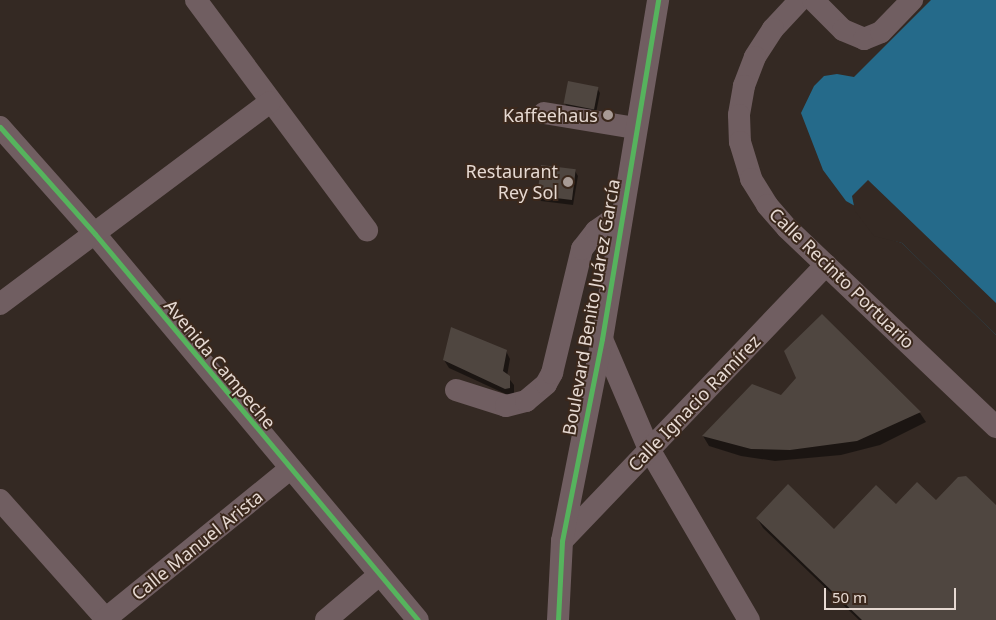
<!DOCTYPE html>
<html>
<head>
<meta charset="utf-8">
<style>
	body { margin:0 }
	#map { position:relative; width:996px; height:620px; overflow:hidden; background:#342923; font-family:"Noto Sans",sans-serif }
	div>[style] { position:absolute }
	.water>* { inset:0; background:#256a8a }
	.pier>* { inset:0; background:#342923 }
	.shadow>* { inset:0; background:#0007 }
	.building>* { inset:0; background:#4f4640; transform-origin:0 0 }
	.minor>* { height:22px; margin:-11px; padding:0 11px; transform-origin:11px; border-radius:11px; background:#705e61 }
	.cycleway>* { height:5px; margin:-2.5px; padding:0 2.5px; transform-origin:2.5px; border-radius:2.5px; background:#56b35d }
	.dots>* { width:14px; height:14px; translate:-50% -50%; box-sizing:border-box; border:2px solid #3b281c; border-radius:50% }
	span { translate:-50% -50%; white-space:nowrap; text-align:center; line-height:1.15; -webkit-text-stroke:4px #3b281c; paint-order:stroke }
	.poi-label { font-size:18px; color:#e6d9d2 }
	.right { translate:-100% -50%; text-align:right }
	.street-label { font-size:18px; color:#e6d9d2 }
	.scale { position:absolute; left:824px; top:588px; width:132px; height:22px; box-sizing:border-box; border:2px solid #e6d9d2; border-top:0; padding-left:6px; font-size:15px; line-height:18px; white-space:nowrap; color:#e6d9d2; -webkit-text-stroke:4px #3b281c; paint-order:stroke }
</style>
</head>
<body>
<div id="map">
	<div class="water">
		<div style="clip-path:polygon(931px 0,996px 0,996px 335px,902px 243px,877px 235px,855px 206px,846px 201px,823px 170px,801px 113px,814px 86px,824px 76px,837px 74px,854px 77px)"></div>
	</div>
	<div class="pier">
		<div style="clip-path:polygon(868px 180px,996px 303px,996px 335px,902px 243px,874px 236px,855px 211px,852px 196px)"></div>
	</div>
	<div class="shadow">
		<div style="clip-path:polygon(597px 88px,600px 93px,596px 113px,567px 107px,564px 102px)"></div>
		<div style="clip-path:polygon(575px 171px,578px 176px,573px 205px,541px 201px,538px 196px)"></div>
		<div style="clip-path:polygon(822px 316px,920px 413px,926px 422px,880px 445px,841px 455px,775px 461px,741px 456px,709px 446px,703px 436px,753px 386px,781px 397px,798px 378px)"></div>
		<div style="clip-path:polygon(506px 351px,510px 359px,507px 376px,514px 385px,514px 395px,510px 396px,449px 368px,444px 360px)"></div>
		<div style="clip-path:polygon(936px 502px,996px 506px,996px 620px,859px 620px,763px 528px,757px 518px,834px 530px,896px 506px)"></div>
	</div>
	<div class="building">
		<div style="left:568px;top:81px;width:31px;height:23px;rotate:11deg"></div>
		<div style="left:541px;top:165px;width:35px;height:31px;rotate:7deg"></div>
		<div style="clip-path:polygon(822px 314px,921px 412px,857px 441px,790px 450px,751px 449px,702px 436px,752px 384px,781px 395px,796px 378px,784px 351px)"></div>
		<div style="clip-path:polygon(451px 327px,507px 350px,503px 371px,510px 376px,510px 388px,505px 389px,443px 360px)"></div>
		<div style="clip-path:polygon(966px 476px,996px 505px,996px 620px,862px 620px,756px 518px,788px 484px,834px 529px,876px 485px,896px 504px,917px 482px,936px 500px,958px 477px)"></div>
	</div>
	<div class="minor">
		<div style="left:196px;top:0;width:287px;rotate:53.4deg"></div>
		<div style="left:800px;top:0;width:40px;rotate:133deg"></div>
		<div style="left:773px;top:29px;width:33px;rotate:123deg"></div>
		<div style="left:755px;top:57px;width:31px;rotate:111deg"></div>
		<div style="left:744px;top:86px;width:29px;rotate:100deg"></div>
		<div style="left:739px;top:115px;width:27px;rotate:88deg"></div>
		<div style="left:740px;top:142px;width:39px;rotate:73deg"></div>
		<div style="left:751px;top:179px;width:31px;rotate:58deg"></div>
		<div style="left:767px;top:205px;width:30px;rotate:49deg"></div>
		<div style="left:787px;top:228px;width:289px;rotate:43.6deg"></div>
		<div style="left:813px;top:0;width:42px;rotate:45deg"></div>
		<div style="left:843px;top:30px;width:23px;rotate:23deg"></div>
		<div style="left:864px;top:39px;width:18px;rotate:-22deg"></div>
		<div style="left:881px;top:32px;width:45px;rotate:-45.9deg"></div>
		<div style="left:544px;top:113px;width:93px;rotate:9.3deg"></div>
		<div style="left:0;top:127px;width:143px;rotate:48.4deg"></div>
		<div style="left:95px;top:234px;width:503px;rotate:50.08deg"></div>
		<div style="left:0;top:304px;width:337px;rotate:-36.8deg"></div>
		<div style="left:602px;top:339px;width:120px;rotate:66.9deg"></div>
		<div style="left:649px;top:449px;width:198px;rotate:59.7deg"></div>
		<div style="left:456px;top:390px;width:52px;rotate:17.7deg"></div>
		<div style="left:506px;top:406px;width:21px;rotate:-14deg"></div>
		<div style="left:526px;top:401px;width:26px;rotate:-40deg"></div>
		<div style="left:546px;top:384px;width:13px;rotate:-61deg"></div>
		<div style="left:552px;top:373px;width:128px;rotate:-76.4deg"></div>
		<div style="left:582px;top:249px;width:23px;rotate:-52deg"></div>
		<div style="left:596px;top:231px;width:32px;rotate:-35deg"></div>
		<div style="left:0;top:500px;width:161px;rotate:48.3deg"></div>
		<div style="left:562px;top:541px;width:382px;rotate:-46.3deg"></div>
		<div style="left:104px;top:620px;width:240px;rotate:-39.1deg"></div>
		<div style="left:326px;top:620px;width:70px;rotate:-40.3deg"></div>
		<div style="left:558px;top:620px;width:79px;rotate:-87.1deg"></div>
		<div style="left:562px;top:541px;width:206px;rotate:-78.8deg"></div>
		<div style="left:602px;top:339px;width:344px;rotate:-80.6deg"></div>
	</div>
	<div class="cycleway">
		<div style="left:0;top:127px;width:143px;rotate:48.4deg"></div>
		<div style="left:95px;top:234px;width:503px;rotate:50.08deg"></div>
		<div style="left:558px;top:620px;width:79px;rotate:-87.1deg"></div>
		<div style="left:562px;top:541px;width:206px;rotate:-78.8deg"></div>
		<div style="left:602px;top:339px;width:344px;rotate:-80.6deg"></div>
	</div>
	<div class="dots">
		<div style="left:608px;top:115px;background:#a89b95"></div>
		<div style="left:568px;top:182px;background:#a89b95"></div>
	</div>
	<div class="poi-label">
		<span class="right" style="left:598px;top:115px">Kaffeehaus</span>
		<span class="right" style="left:558px;top:182px">Restaurant<br>Rey Sol</span>
	</div>
	<div class="street-label">
		<span style="left:842px;top:278px;rotate:44deg">Calle Recinto Portuario</span>
		<span style="left:591px;top:307px;rotate:-80deg">Boulevard Benito Juárez García</span>
		<span style="left:220px;top:364px;rotate:50deg">Avenida Campeche</span>
		<span style="left:694px;top:403px;rotate:-46deg">Calle Ignacio Ramírez</span>
		<span style="left:197px;top:545px;rotate:-39deg">Calle Manuel Arista</span>
	</div>
	<div class="scale">50 m</div>
</div>
</body>
</html>
